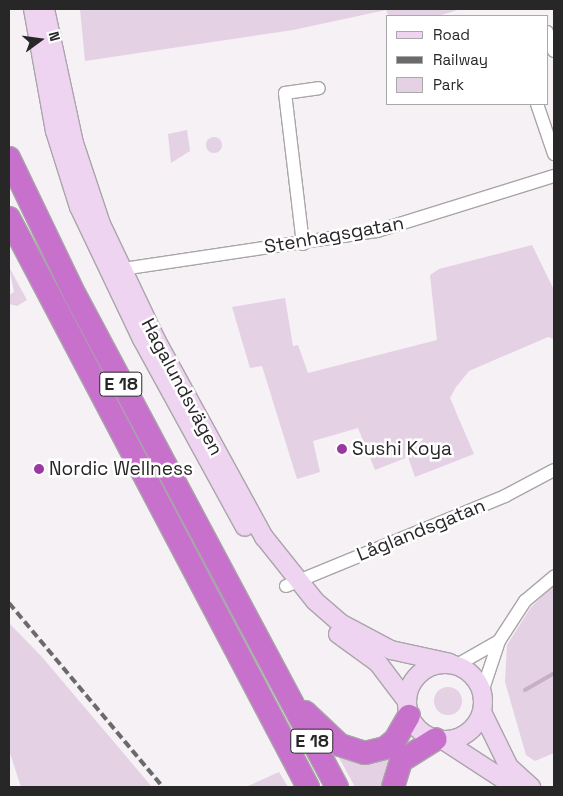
<!DOCTYPE html>
<html>
<head>
<meta charset="utf-8">
<style>
	body { margin:0 }
	#map { position:relative; width:563px; height:796px; overflow:hidden; background:#f5f1f5; font-family:"Space Grotesk",sans-serif }
	div>[style] { position:absolute }
	.green>* { inset:0; background:#e4d1e4 }
	.round { border-radius:50% }
	.stream>* { height:4px; margin:-2px; padding:0 2px; transform-origin:2px; border-radius:2px; background:#c7afc8 }
	.roads { filter:drop-shadow(1px 0 #a9a5a9) drop-shadow(-1px 0 #a9a5a9) drop-shadow(0 1px #a9a5a9) drop-shadow(0 -1px #a9a5a9) }
	.street>* { height:12px; margin:-6px; padding:0 6px; transform-origin:6px; border-radius:6px; background:#fff }
	.secondary>* { height:18px; margin:-9px; padding:0 9px; transform-origin:9px; border-radius:9px; background:#eed4f0 }
	.secondary>.ring { margin:-9px; padding:0; box-sizing:content-box; background:none; border:18px solid #eed4f0; border-radius:50% }
	.highway>* { height:22px; margin:-11px; padding:0 11px; transform-origin:11px; border-radius:11px; background:#c771cd }
	.rail>* { height:4px; margin-top:-2px; transform-origin:0; background:repeating-linear-gradient(90deg,#6b696b 0 8px,transparent 0 12px) }
	.dots>* { width:14px; height:14px; translate:-50% -50%; box-sizing:border-box; border:2px solid #fff; border-radius:50% }
	span { translate:-50% -50%; white-space:nowrap; text-align:center; line-height:1.15; -webkit-text-stroke:5px #fff; paint-order:stroke }
	.shield-label span { padding:1px 4px; background:#fff; border:1px solid; border-radius:4px; -webkit-text-stroke-width:0 }
	.shield-label { font-size:18px; color:#282728; font-weight:700 }
	.street-label { font-size:19px; color:#282728 }
	.poi-label { font-size:19px; color:#282728 }
	.left { translate:0 -50%; text-align:left }
	.frame { position:absolute; inset:0; border:10px solid #282728; pointer-events:none }
	.legend { position:absolute; left:386px; top:15px; width:162px; height:90px; box-sizing:border-box; background:#fff; border:1px solid #a9a9a9; margin:0; padding:6px 9px; list-style:none; font-size:15px; color:#282728 }
	.legend li { display:flex; align-items:center; gap:10px; height:25px }
	.legend b { width:25px; border:1px solid #a9a9a9 }
	.north { position:absolute; left:15px; top:15px; width:50px; height:50px; -webkit-text-stroke:4px #fff; paint-order:stroke; rotate:76deg; font-size:14px; font-weight:700; line-height:20px; text-align:center; color:#282728 }
	.north::after { content:''; display:block; margin:auto; width:18px; height:22px; background:#282728; clip-path:polygon(50% 0,100% 100%,50% 72%,0 100%) }
</style>
</head>
<body>
<div id="map">
	<div class="green">
		<div style="clip-path:polygon(80px 9px,461px 9px,438px 16px,389px 16px,386px 10px,293px 30px,85px 61px)"></div>
		<div style="clip-path:polygon(187px 130px,190px 151px,171px 163px,168px 134px)"></div>
		<div class="round" style="left:206px;top:137px;width:16px;height:16px"></div>
		<div style="clip-path:polygon(532px 245px,554px 290px,554px 339px,548px 337px,469px 371px,456px 387px,450px 398px,474px 454px,415px 477px,408px 457px,375px 470px,358px 428px,313px 441px,320px 472px,297px 479px,262px 366px,250px 368px,232px 307px,285px 298px,293px 346px,298px 345px,308px 373px,437px 340px,430px 275px,439px 269px)"></div>
		<div style="clip-path:polygon(9px 267px,27px 300px,17px 306px,9px 304px,9px 295px,14px 292px)"></div>
		<div style="clip-path:polygon(554px 585px,554px 753px,535px 761px,526px 755px,505px 682px,507px 645px,531px 607px)"></div>
		<div style="clip-path:polygon(9px 623px,42px 657px,152px 787px,21px 787px,9px 750px)"></div>
		<div class="round" style="left:434px;top:687px;width:28px;height:28px"></div>
		<div style="clip-path:polygon(393px 751px,385px 787px,355px 787px,337px 754px)"></div>
		<div style="clip-path:polygon(279px 772px,288px 787px,246px 787px)"></div>
	</div>
	<div class="stream">
		<div style="left:525px;top:690px;width:34px;rotate:-30deg"></div>
	</div>
	<div class="roads">
		<div class="street">
			<div style="left:547px;top:32px;width:20px;rotate:70deg"></div>
			<div style="left:537px;top:104px;width:53px;rotate:71.2deg"></div>
			<div style="left:303px;top:244px;width:152px;rotate:-96.8deg"></div>
			<div style="left:285px;top:93px;width:34px;rotate:-8deg"></div>
			<div style="left:116px;top:270px;width:264px;rotate:-8.5deg"></div>
			<div style="left:377px;top:231px;width:185px;rotate:-17.3deg"></div>
			<div style="left:286px;top:586px;width:237px;rotate:-22.3deg"></div>
			<div style="left:505px;top:496px;width:55px;rotate:-28deg"></div>
			<div style="left:457px;top:665px;width:48px;rotate:-29.7deg"></div>
			<div style="left:482px;top:692px;width:54px;rotate:-71.6deg"></div>
			<div style="left:499px;top:641px;width:48px;rotate:-57deg"></div>
			<div style="left:525px;top:601px;width:38px;rotate:-40deg"></div>
		</div>
		<div class="secondary">
			<div style="left:33px;top:9px;width:124px;rotate:79.8deg"></div>
			<div style="left:55px;top:131px;width:80px;rotate:72.5deg"></div>
			<div style="left:79px;top:207px;width:146px;rotate:64.5deg"></div>
			<div style="left:142px;top:339px;width:214px;rotate:61.3deg"></div>
			<div style="left:45px;top:9px;width:137px;rotate:77.8deg"></div>
			<div style="left:74px;top:143px;width:85px;rotate:71.6deg"></div>
			<div style="left:101px;top:224px;width:128px;rotate:64.6deg"></div>
			<div style="left:156px;top:340px;width:225px;rotate:61.3deg"></div>
			<div style="left:264px;top:537px;width:82px;rotate:51.4deg"></div>
			<div style="left:315px;top:601px;width:33px;rotate:41deg"></div>
			<div style="left:340px;top:623px;width:58px;rotate:27.9deg"></div>
			<div style="left:391px;top:650px;width:60px;rotate:12.4deg"></div>
			<div style="left:338px;top:634px;width:49px;rotate:35.9deg"></div>
			<div style="left:378px;top:663px;width:46px;rotate:52.9deg"></div>
			<div class="ring" style="left:407px;top:664px;width:58px;height:58px"></div>
			<div style="left:482px;top:712px;width:61px;rotate:63.9deg"></div>
			<div style="left:509px;top:767px;width:30px;rotate:42deg"></div>
			<div style="left:443px;top:740px;width:86px;rotate:33.1deg"></div>
		</div>
		<div class="highway">
			<div style="left:9px;top:158px;width:152px;rotate:64.3deg"></div>
			<div style="left:75px;top:295px;width:557px;rotate:61.96deg"></div>
			<div style="left:9px;top:218px;width:643px;rotate:62.28deg"></div>
			<div style="left:305px;top:712px;width:48px;rotate:43.3deg"></div>
			<div style="left:340px;top:745px;width:26px;rotate:18deg"></div>
			<div style="left:365px;top:753px;width:21px;rotate:-14deg"></div>
			<div style="left:385px;top:748px;width:13px;rotate:-39deg"></div>
			<div style="left:395px;top:740px;width:28px;rotate:-60deg"></div>
			<div style="left:393px;top:787px;width:27px;rotate:-73deg"></div>
			<div style="left:401px;top:761px;width:41px;rotate:-32.2deg"></div>
		</div>
	</div>
	<div class="rail">
		<div style="left:9px;top:603px;width:240px;rotate:50.1deg"></div>
	</div>
	<div class="dots">
		<div style="left:342px;top:449px;background:#9838a0"></div>
		<div style="left:39px;top:469px;background:#9838a0"></div>
	</div>
	<div class="shield-label">
		<span style="left:121px;top:384px">E 18</span>
		<span style="left:312px;top:741px">E 18</span>
	</div>
	<div class="street-label">
		<span style="left:334px;top:235px;rotate:-10deg">Stenhagsgatan</span>
		<span style="left:182px;top:387px;rotate:62deg">Hagalundsvägen</span>
		<span style="left:421px;top:530px;rotate:-22deg">Låglandsgatan</span>
	</div>
	<div class="poi-label">
		<span class="left" style="left:352px;top:449px">Sushi Koya</span>
		<span class="left" style="left:49px;top:469px">Nordic Wellness</span>
	</div>
	<div class="frame"></div>
	<ul class="legend">
	<li><b style="height:6px;background:#eed4f0"></b>Road</li>
	<li><b style="height:6px;background:#6b696b"></b>Railway</li>
	<li><b style="height:14px;background:#e4d1e4"></b>Park</li>
	</ul>
	<div class="north">N</div>
</div>
</body>
</html>
